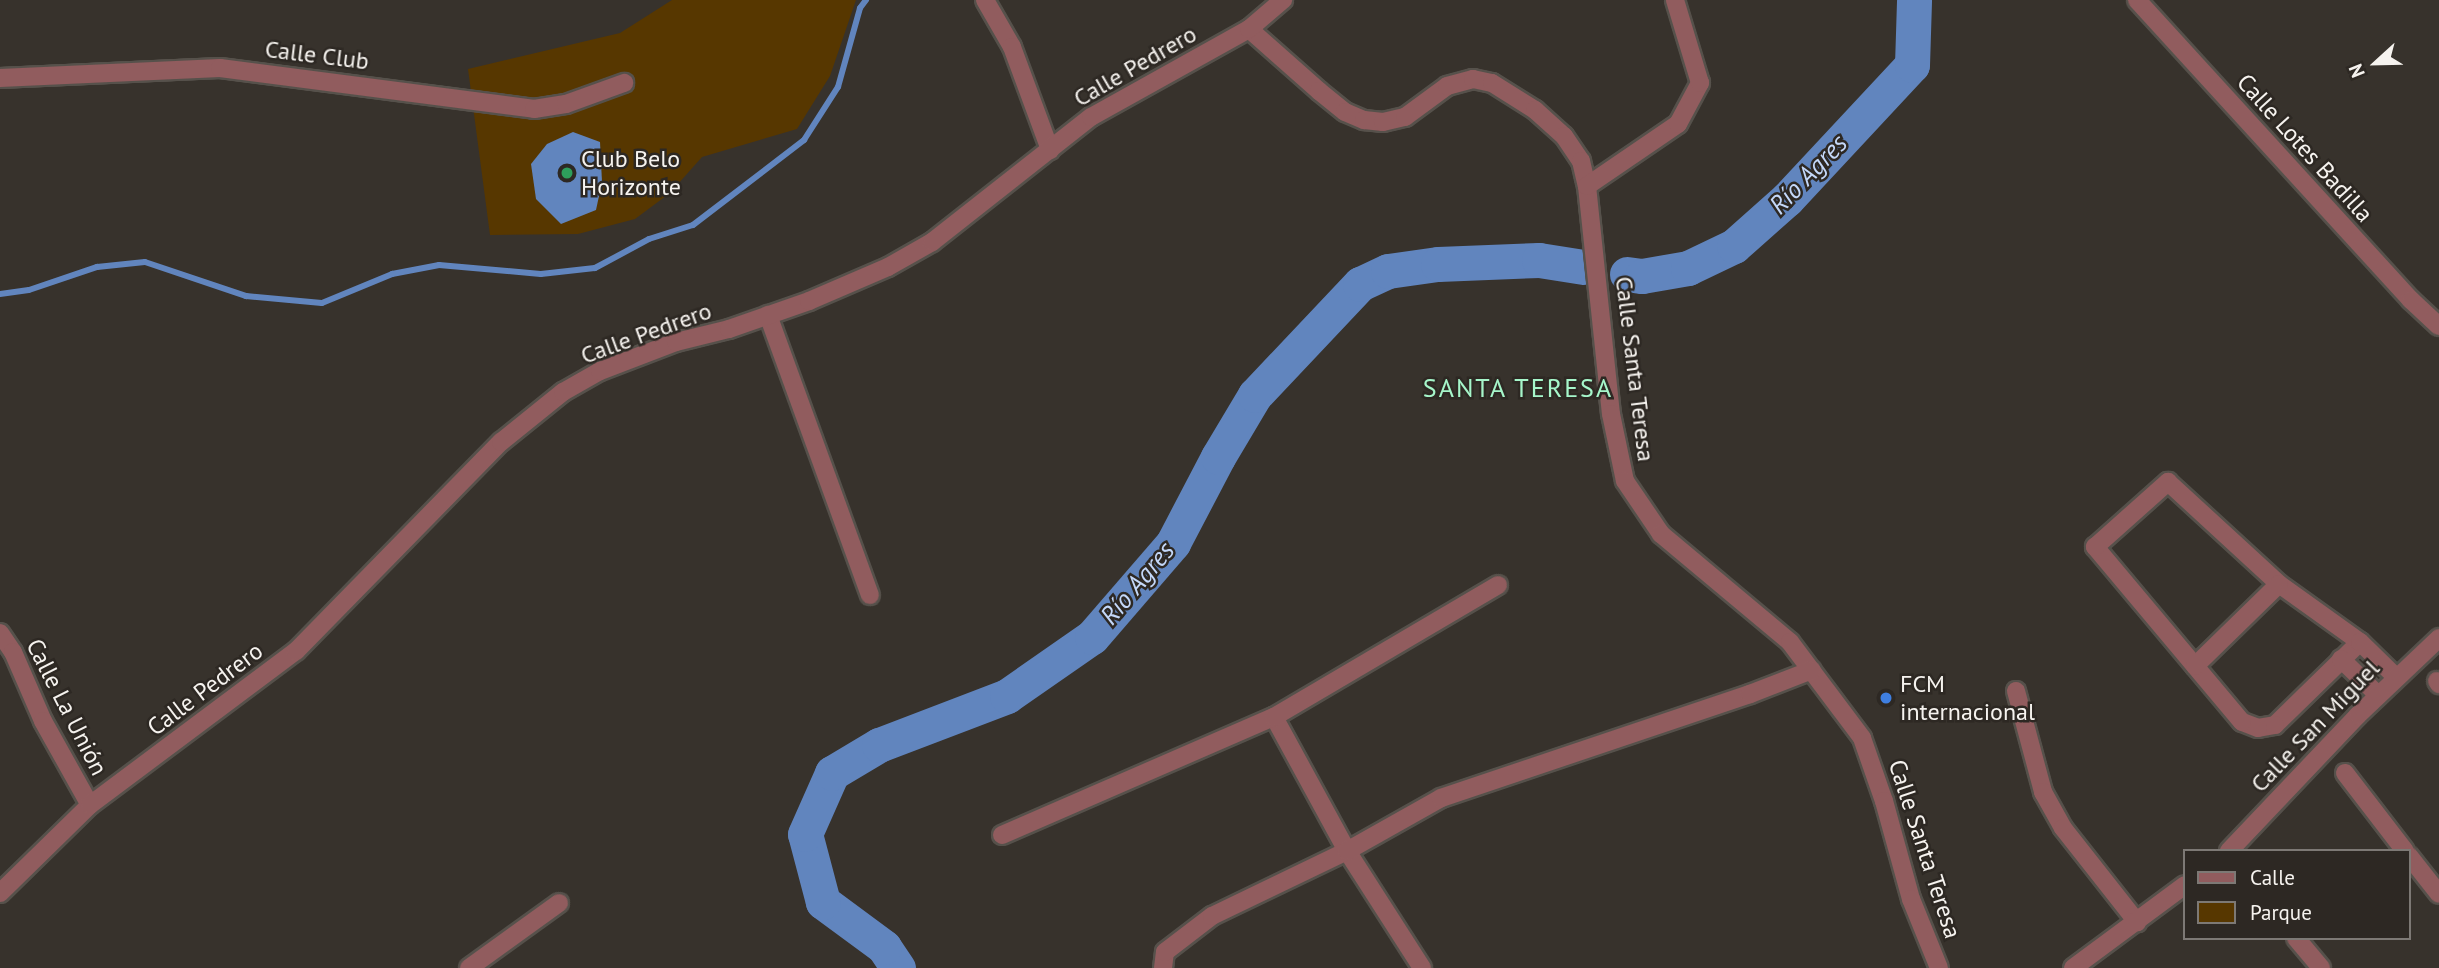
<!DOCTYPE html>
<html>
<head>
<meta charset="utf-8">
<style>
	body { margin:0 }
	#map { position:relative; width:2439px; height:968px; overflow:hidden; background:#37322c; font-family:"PT Sans",sans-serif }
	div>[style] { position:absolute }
	.green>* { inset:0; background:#573700 }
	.water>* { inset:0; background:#6185be }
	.stream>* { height:6px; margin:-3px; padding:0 3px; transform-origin:3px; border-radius:3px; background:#6185be }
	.river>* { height:35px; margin:-17.5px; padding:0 17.5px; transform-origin:17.5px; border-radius:17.5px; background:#6185be }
	.roads { filter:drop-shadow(2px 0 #56514b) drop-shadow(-2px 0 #56514b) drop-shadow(0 2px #56514b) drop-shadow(0 -2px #56514b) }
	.minor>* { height:18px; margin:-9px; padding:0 9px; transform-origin:9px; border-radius:9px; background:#915c5e }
	.dots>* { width:19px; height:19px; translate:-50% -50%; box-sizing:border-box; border:4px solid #2d2823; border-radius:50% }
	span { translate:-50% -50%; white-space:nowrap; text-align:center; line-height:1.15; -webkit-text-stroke:5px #2d2823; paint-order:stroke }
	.street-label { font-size:24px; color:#f6f3ef }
	.poi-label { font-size:24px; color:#f6f3ef }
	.left { translate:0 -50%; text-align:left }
	.water-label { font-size:26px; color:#c4d8f9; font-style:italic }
	.neighbourhood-label { font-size:26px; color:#a6f6ca; letter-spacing:2px }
	.legend { position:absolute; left:2183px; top:849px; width:228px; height:91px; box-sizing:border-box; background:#2d2823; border:2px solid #7d7975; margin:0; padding:9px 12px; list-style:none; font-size:21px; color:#f6f3ef }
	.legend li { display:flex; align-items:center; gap:14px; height:35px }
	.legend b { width:35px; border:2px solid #7d7975 }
	.north { position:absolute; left:2341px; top:28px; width:70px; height:70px; -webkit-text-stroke:5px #2d2823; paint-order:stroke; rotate:248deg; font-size:19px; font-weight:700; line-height:28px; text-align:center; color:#f6f3ef }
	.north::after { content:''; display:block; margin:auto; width:24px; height:32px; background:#f6f3ef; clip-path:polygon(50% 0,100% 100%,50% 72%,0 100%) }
</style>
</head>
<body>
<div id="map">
	<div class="green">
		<div style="clip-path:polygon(672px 0,856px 0,830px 76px,797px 129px,702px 157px,670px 193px,635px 219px,578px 234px,490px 235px,468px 69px,620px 33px)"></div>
	</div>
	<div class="water">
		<div style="clip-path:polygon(573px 132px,600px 142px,602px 182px,596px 210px,561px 224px,536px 199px,531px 164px,547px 144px)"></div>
	</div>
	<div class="stream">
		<div style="left:0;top:294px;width:29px;rotate:-8deg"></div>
		<div style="left:29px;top:290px;width:72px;rotate:-18.7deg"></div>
		<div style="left:97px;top:267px;width:48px;rotate:-5.9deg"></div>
		<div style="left:145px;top:262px;width:107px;rotate:18.6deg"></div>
		<div style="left:246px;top:296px;width:76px;rotate:5.3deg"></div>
		<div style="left:322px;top:303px;width:76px;rotate:-22.5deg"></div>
		<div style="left:392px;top:274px;width:48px;rotate:-10.8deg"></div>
		<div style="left:439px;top:265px;width:102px;rotate:5deg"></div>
		<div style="left:541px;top:274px;width:54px;rotate:-6.3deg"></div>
		<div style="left:595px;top:268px;width:61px;rotate:-28.2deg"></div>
		<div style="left:649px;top:239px;width:46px;rotate:-17.7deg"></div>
		<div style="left:693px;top:225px;width:140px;rotate:-37.4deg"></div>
		<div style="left:804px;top:140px;width:63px;rotate:-57.3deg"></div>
		<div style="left:838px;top:87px;width:82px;rotate:-74.4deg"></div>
		<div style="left:860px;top:8px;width:10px;rotate:-53deg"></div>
	</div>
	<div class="river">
		<div style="left:1627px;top:274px;width:15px;rotate:8deg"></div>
		<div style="left:1642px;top:276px;width:47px;rotate:-9.9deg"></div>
		<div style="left:1688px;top:268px;width:51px;rotate:-25.6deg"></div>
		<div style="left:1734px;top:246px;width:71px;rotate:-41.6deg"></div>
		<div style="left:1787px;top:199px;width:183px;rotate:-47deg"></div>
		<div style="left:1912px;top:65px;width:65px;rotate:-88.2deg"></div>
		<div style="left:898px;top:968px;width:25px;rotate:-124deg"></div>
		<div style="left:884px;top:947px;width:76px;rotate:-143.6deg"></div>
		<div style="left:823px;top:902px;width:70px;rotate:-104.8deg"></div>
		<div style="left:805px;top:834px;width:67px;rotate:-66.1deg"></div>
		<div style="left:832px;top:773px;width:55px;rotate:-30.8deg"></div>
		<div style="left:879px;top:745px;width:137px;rotate:-20.9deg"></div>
		<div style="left:1007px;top:696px;width:103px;rotate:-34.8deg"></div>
		<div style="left:1092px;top:637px;width:124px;rotate:-49.2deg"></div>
		<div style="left:1173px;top:543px;width:97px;rotate:-62.4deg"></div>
		<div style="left:1218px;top:457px;width:72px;rotate:-59.2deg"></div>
		<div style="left:1255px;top:395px;width:153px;rotate:-46.6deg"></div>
		<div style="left:1360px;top:284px;width:31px;rotate:-25deg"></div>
		<div style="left:1388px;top:271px;width:50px;rotate:-8deg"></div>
		<div style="left:1438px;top:264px;width:101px;rotate:-2.3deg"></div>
		<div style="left:1539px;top:260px;width:45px;rotate:9deg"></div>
	</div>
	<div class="roads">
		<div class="minor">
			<div style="left:985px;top:0;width:54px;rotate:60.1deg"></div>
			<div style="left:1012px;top:47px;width:110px;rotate:69.7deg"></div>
			<div style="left:2137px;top:0;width:406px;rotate:47.6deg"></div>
			<div style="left:2411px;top:300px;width:38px;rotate:43deg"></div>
			<div style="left:1249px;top:29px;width:94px;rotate:41.5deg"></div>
			<div style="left:1319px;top:91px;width:33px;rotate:39deg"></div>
			<div style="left:1345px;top:112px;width:21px;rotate:23deg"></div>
			<div style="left:1364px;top:120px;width:19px;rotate:6deg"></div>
			<div style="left:1383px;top:122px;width:23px;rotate:-13deg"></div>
			<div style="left:1405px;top:117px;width:52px;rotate:-36.4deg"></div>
			<div style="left:1447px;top:86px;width:27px;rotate:-15deg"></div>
			<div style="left:1473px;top:79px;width:19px;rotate:12deg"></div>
			<div style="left:1492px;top:83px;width:51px;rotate:32.1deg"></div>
			<div style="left:1535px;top:110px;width:39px;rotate:42deg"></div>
			<div style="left:1564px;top:136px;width:30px;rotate:56deg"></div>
			<div style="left:1581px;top:161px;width:26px;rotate:77deg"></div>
			<div style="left:1587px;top:186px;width:229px;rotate:84deg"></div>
			<div style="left:1611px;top:414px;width:68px;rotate:78.2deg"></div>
			<div style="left:1625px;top:481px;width:64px;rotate:55.8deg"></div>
			<div style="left:1661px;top:534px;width:168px;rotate:39.9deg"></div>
			<div style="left:1790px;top:642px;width:120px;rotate:53.1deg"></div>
			<div style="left:1862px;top:738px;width:67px;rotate:70.8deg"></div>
			<div style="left:1884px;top:801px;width:102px;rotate:74.6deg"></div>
			<div style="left:1911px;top:899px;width:74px;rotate:67.9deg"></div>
			<div style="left:0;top:78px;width:220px;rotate:-2.6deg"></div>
			<div style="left:220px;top:68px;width:317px;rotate:7.4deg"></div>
			<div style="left:534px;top:109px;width:32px;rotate:-9deg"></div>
			<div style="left:566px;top:104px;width:62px;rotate:-19.9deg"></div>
			<div style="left:1587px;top:186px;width:110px;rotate:-34.3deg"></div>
			<div style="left:1678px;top:124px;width:47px;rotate:-61.8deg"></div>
			<div style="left:1700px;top:83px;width:87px;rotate:-106.8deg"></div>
			<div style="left:768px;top:315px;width:298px;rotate:70deg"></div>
			<div style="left:0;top:633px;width:23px;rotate:56deg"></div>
			<div style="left:13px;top:652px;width:75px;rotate:66.5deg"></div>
			<div style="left:43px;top:721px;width:96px;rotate:60.8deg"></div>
			<div style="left:2360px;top:642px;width:119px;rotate:135.7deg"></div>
			<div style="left:2275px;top:725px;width:17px;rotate:170deg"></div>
			<div style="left:2258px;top:728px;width:17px;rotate:-159deg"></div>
			<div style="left:2242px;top:722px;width:229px;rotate:-130deg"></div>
			<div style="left:2095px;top:547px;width:98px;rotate:-41.7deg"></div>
			<div style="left:2168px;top:482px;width:151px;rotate:42.6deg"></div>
			<div style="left:2279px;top:584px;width:100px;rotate:35.6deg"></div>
			<div style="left:2360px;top:642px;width:50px;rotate:44.2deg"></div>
			<div style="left:2341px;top:659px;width:52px;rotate:44.2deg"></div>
			<div style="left:2195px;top:666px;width:117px;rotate:-44.3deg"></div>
			<div style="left:2437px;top:681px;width:4px;rotate:56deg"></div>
			<div style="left:2016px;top:691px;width:105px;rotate:75deg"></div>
			<div style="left:2043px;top:792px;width:41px;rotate:60.9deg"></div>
			<div style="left:2063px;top:828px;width:120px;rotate:51.8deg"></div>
			<div style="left:1274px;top:717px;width:153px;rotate:61.4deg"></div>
			<div style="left:1347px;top:851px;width:139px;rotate:57.3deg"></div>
			<div style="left:2345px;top:773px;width:98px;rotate:52.4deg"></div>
			<div style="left:1002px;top:835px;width:296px;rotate:-23.5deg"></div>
			<div style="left:1274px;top:717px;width:260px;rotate:-30.5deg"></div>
			<div style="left:2229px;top:851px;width:187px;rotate:-46.5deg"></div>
			<div style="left:2358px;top:715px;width:112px;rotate:-43.5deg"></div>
			<div style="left:2409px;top:856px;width:48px;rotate:51.7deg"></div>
			<div style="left:0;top:893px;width:126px;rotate:-44.4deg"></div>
			<div style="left:90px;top:805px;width:257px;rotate:-36.8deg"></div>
			<div style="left:296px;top:651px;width:293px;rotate:-45.6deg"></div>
			<div style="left:501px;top:442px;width:80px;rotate:-38.9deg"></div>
			<div style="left:563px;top:392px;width:43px;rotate:-29.6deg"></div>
			<div style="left:600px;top:371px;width:81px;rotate:-20.9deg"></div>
			<div style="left:676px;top:342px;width:55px;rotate:-13.8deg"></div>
			<div style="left:729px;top:329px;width:85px;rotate:-19.3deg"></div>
			<div style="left:809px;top:301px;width:86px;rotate:-23.3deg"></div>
			<div style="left:888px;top:267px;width:51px;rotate:-29.6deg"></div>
			<div style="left:932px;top:242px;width:202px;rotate:-38.2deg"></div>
			<div style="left:1091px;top:117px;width:181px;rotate:-29.1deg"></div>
			<div style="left:1249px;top:29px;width:45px;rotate:-40.5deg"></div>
			<div style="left:2296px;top:938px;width:39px;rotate:50deg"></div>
			<div style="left:469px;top:968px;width:111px;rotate:-35.8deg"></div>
			<div style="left:1163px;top:968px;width:16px;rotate:-83deg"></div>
			<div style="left:1165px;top:952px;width:59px;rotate:-37.5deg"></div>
			<div style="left:1212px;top:916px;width:150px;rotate:-25.7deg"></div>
			<div style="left:1347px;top:851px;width:108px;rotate:-29.4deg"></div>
			<div style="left:1441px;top:798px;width:326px;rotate:-18.6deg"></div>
			<div style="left:1750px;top:694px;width:66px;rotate:-21.2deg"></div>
			<div style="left:2073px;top:968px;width:139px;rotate:-36.5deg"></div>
		</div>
	</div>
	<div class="dots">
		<div style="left:567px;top:173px;background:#2e9e5b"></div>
		<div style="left:1886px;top:698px;background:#3f7fe0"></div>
	</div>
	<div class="street-label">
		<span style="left:317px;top:55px;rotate:7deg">Calle Club</span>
		<span style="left:1135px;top:66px;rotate:-30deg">Calle Pedrero</span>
		<span style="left:2305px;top:148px;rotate:48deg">Calle Lotes Badilla</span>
		<span style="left:646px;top:333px;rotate:-20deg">Calle Pedrero</span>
		<span style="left:1635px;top:369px;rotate:83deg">Calle Santa Teresa</span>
		<span style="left:205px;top:689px;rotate:-37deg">Calle Pedrero</span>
		<span style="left:67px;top:707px;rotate:63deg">Calle La Unión</span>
		<span style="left:2315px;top:726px;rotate:-46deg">Calle San Miguel</span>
		<span style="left:1925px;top:849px;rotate:72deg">Calle Santa Teresa</span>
	</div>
	<div class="poi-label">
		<span class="left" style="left:581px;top:173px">Club Belo<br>Horizonte</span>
		<span class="left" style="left:1900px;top:698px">FCM<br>internacional</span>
	</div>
	<div class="water-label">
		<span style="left:1808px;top:174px;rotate:-46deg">Río Agres</span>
		<span style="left:1137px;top:583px;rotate:-50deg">Río Agres</span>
	</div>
	<div class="neighbourhood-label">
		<span style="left:1518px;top:388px">SANTA TERESA</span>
	</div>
	<ul class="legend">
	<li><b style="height:9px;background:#915c5e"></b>Calle</li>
	<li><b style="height:19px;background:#573700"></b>Parque</li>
	</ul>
	<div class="north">N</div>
</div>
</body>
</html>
